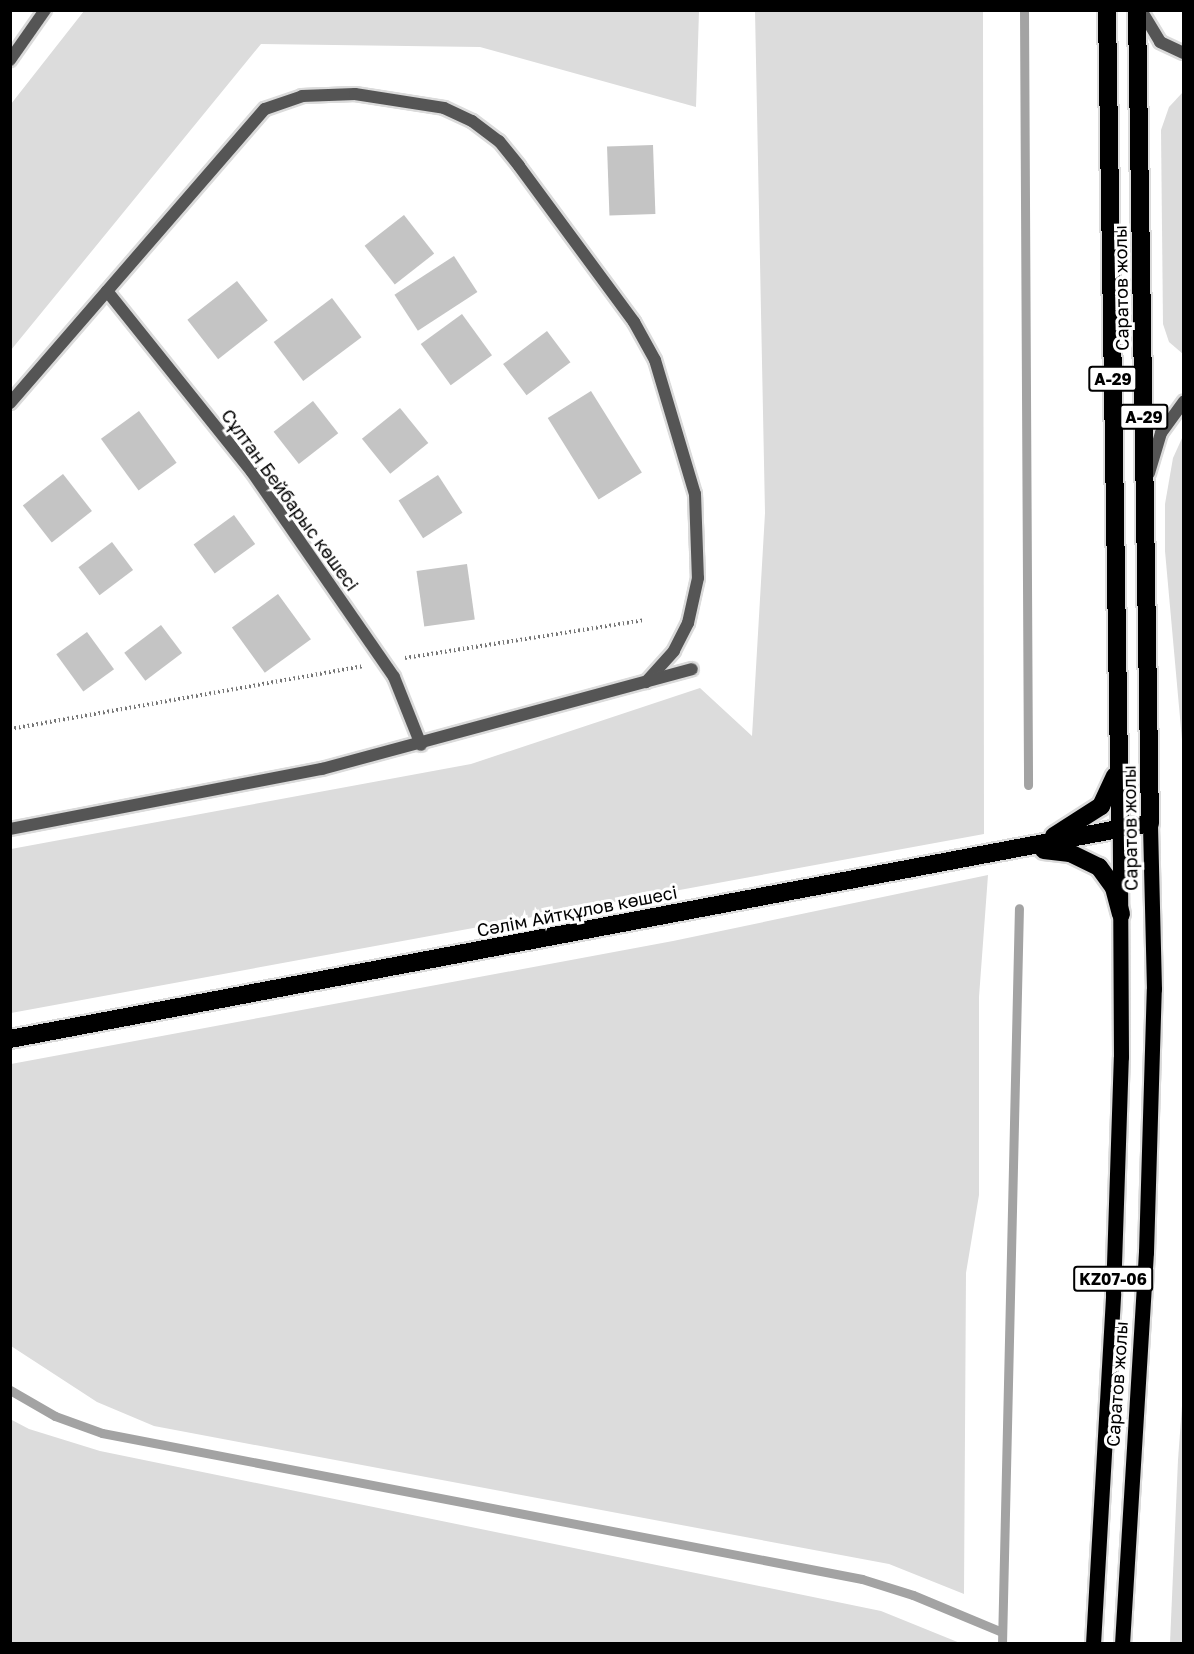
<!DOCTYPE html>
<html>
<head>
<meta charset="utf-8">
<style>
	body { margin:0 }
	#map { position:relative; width:1194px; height:1654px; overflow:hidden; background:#fff; font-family:"Golos Text",sans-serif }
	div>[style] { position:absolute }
	.green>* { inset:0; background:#dcdcdc }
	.stream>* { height:9px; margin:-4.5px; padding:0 4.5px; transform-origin:4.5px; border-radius:4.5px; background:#a3a3a3 }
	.building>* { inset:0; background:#c4c4c4; transform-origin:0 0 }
	.path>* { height:4px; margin-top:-2px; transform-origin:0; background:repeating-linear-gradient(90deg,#777 0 1.5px,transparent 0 4.5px) }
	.roads { filter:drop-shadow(2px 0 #dbdbdb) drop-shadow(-2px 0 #dbdbdb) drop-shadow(0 2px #dbdbdb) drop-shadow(0 -2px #dbdbdb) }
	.lane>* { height:12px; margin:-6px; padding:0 6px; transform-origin:6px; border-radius:6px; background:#555 }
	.street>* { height:12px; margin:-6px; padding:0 6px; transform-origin:6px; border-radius:6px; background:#555 }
	.primary>* { height:15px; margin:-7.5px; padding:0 7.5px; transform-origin:7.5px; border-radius:7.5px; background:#000 }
	.highway>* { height:18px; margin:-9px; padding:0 9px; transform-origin:9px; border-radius:9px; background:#000 }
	span { translate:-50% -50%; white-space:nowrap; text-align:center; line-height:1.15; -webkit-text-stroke:6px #fff; paint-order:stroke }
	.shield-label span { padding:2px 4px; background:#fff; border:2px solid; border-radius:4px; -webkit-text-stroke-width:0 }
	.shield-label { font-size:16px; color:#000; font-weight:700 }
	.street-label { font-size:18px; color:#000 }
	.frame { position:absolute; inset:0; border:12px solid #000; pointer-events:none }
</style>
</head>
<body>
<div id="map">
	<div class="green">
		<div style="clip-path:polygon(84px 11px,699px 11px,696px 107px,480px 47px,261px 44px,11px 350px,11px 104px)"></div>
		<div style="clip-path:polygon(755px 11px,983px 11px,984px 834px,11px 1013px,11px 849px,471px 764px,700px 688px,752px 736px,765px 513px)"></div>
		<div style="clip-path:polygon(1183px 92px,1183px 354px,1169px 342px,1163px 324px,1161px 130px,1169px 107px)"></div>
		<div style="clip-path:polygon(1183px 436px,1183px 751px,1165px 551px,1165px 504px,1173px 458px)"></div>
		<div style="clip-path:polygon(988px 875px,979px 997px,979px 1195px,966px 1273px,964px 1594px,889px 1564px,154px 1426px,97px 1402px,11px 1346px,11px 1064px,673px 941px)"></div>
		<div style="clip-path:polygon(1183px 1392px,1183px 1643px,1170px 1643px,1178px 1460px)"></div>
		<div style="clip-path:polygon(10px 1419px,29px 1429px,100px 1451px,881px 1611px,960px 1643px,11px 1643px)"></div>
	</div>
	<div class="stream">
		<div style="left:1024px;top:10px;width:775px;rotate:89.7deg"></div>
		<div style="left:10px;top:1390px;width:52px;rotate:30deg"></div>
		<div style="left:55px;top:1416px;width:50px;rotate:19.9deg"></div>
		<div style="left:102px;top:1433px;width:774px;rotate:10.87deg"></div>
		<div style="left:862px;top:1579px;width:53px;rotate:17.4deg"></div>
		<div style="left:913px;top:1595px;width:96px;rotate:22.6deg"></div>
		<div style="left:1002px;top:1644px;width:736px;rotate:-88.68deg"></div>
	</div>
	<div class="building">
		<div style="left:653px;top:145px;width:69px;height:46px;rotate:88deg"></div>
		<div style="left:404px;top:215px;width:49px;height:50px;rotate:52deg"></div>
		<div style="left:454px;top:256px;width:43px;height:71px;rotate:57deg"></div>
		<div style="left:237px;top:281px;width:50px;height:63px;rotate:52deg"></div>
		<div style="left:332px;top:298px;width:49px;height:73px;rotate:53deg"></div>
		<div style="left:462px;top:314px;width:51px;height:51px;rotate:54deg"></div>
		<div style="left:547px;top:331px;width:39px;height:55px;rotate:53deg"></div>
		<div style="left:591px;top:391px;width:96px;height:51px;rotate:58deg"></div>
		<div style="left:313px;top:401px;width:41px;height:50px;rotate:52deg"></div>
		<div style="left:400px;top:408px;width:45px;height:49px;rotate:51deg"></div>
		<div style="left:139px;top:411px;width:64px;height:47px;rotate:54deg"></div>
		<div style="left:63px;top:474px;width:47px;height:51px;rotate:52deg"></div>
		<div style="left:438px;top:475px;width:45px;height:47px;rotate:57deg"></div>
		<div style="left:234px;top:515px;width:36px;height:50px;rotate:54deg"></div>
		<div style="left:112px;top:542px;width:35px;height:42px;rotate:53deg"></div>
		<div style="left:467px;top:564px;width:56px;height:51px;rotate:82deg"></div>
		<div style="left:278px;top:594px;width:56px;height:57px;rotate:54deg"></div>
		<div style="left:161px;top:625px;width:35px;height:46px;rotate:53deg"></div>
		<div style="left:87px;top:632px;width:46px;height:38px;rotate:54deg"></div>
	</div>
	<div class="path">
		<div style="left:405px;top:658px;width:242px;rotate:-9deg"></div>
		<div style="left:10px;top:729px;width:358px;rotate:-10.1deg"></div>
	</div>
	<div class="roads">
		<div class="lane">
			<div style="left:1141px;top:10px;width:37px;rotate:59deg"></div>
			<div style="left:1160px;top:42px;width:26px;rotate:25deg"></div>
			<div style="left:1149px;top:473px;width:42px;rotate:-73.3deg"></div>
			<div style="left:1161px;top:433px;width:39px;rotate:-54deg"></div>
		</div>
		<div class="street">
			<div style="left:10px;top:60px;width:61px;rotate:-55deg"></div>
			<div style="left:107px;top:291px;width:232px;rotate:51.3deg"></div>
			<div style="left:252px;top:472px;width:249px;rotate:55.3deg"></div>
			<div style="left:394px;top:677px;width:73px;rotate:68.3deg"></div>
			<div style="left:10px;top:403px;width:389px;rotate:-49.1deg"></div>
			<div style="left:265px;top:109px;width:39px;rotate:-19deg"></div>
			<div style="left:302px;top:96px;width:53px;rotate:-2.2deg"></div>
			<div style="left:355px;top:94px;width:90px;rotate:8.9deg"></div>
			<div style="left:444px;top:108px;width:31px;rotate:25deg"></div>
			<div style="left:472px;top:121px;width:34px;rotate:37deg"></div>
			<div style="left:499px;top:141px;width:32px;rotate:51deg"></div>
			<div style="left:519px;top:166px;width:194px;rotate:53.6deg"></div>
			<div style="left:634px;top:322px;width:43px;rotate:61.1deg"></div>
			<div style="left:655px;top:360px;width:140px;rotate:73.4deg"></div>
			<div style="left:695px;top:494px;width:84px;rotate:88deg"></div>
			<div style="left:698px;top:578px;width:46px;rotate:102.5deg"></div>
			<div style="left:688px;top:623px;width:31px;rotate:117deg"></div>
			<div style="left:674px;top:651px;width:42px;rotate:132.1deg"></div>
			<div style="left:10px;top:829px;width:318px;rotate:-10.9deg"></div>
			<div style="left:322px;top:769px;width:383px;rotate:-15.1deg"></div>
		</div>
		<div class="primary">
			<div style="left:1093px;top:1644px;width:351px;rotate:-86.7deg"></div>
			<div style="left:1113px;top:1294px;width:237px;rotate:-88.1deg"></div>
			<div style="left:1121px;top:1057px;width:228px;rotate:-90.3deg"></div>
			<div style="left:1122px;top:1644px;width:393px;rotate:-86.5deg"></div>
			<div style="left:1146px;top:1252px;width:263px;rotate:-88.3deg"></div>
			<div style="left:1154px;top:989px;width:166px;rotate:-91.4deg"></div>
		</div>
		<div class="highway">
			<div style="left:1107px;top:10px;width:819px;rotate:89.09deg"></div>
			<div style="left:1054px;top:836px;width:56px;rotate:-32.6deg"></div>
			<div style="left:1101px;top:806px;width:33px;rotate:-65deg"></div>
			<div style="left:1044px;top:850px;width:26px;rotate:7deg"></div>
			<div style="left:1070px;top:853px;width:32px;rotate:26deg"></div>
			<div style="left:1099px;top:867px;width:26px;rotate:54deg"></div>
			<div style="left:1114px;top:888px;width:27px;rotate:75deg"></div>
			<div style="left:10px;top:1039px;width:1160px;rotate:-10.73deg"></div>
			<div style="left:1150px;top:823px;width:813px;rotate:-90.92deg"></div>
		</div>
	</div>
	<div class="shield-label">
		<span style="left:1113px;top:379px">А-29</span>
		<span style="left:1144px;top:417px">A-29</span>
		<span style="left:1113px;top:1279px">KZ07-06</span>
	</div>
	<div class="street-label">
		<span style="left:1121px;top:288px;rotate:-91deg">Саратов жолы</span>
		<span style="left:290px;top:500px;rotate:54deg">Сұлтан Бейбарыс көшесі</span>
		<span style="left:1130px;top:828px;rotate:-91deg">Саратов жолы</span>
		<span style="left:577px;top:911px;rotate:-11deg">Сәлім Айтқұлов көшесі</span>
		<span style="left:1117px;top:1384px;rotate:-86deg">Саратов жолы</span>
	</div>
	<div class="frame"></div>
</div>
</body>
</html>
